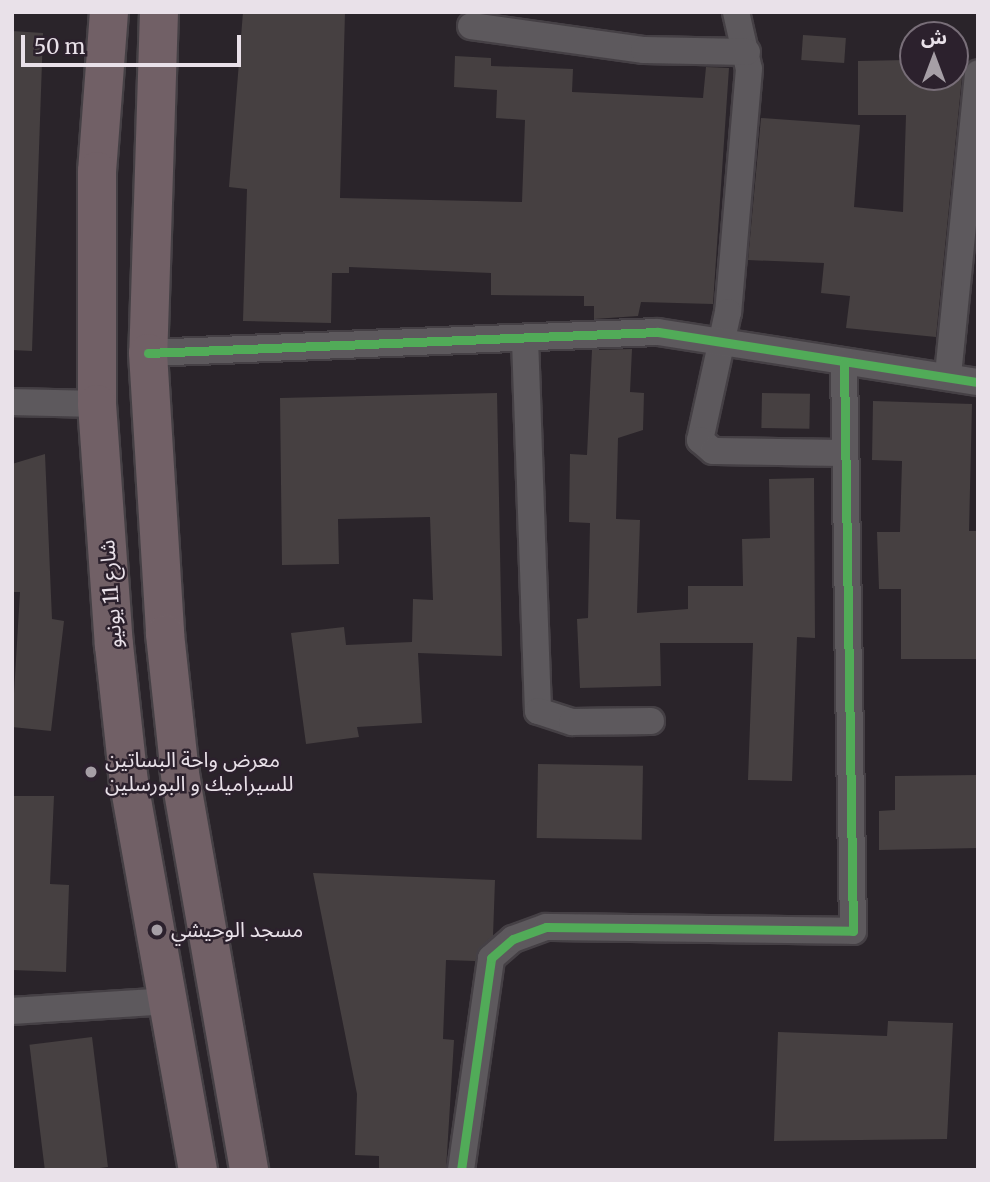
<!DOCTYPE html>
<html>
<head>
<meta charset="utf-8">
<style>
	body { margin:0 }
	#map { position:relative; width:990px; height:1182px; overflow:hidden; background:#2a242a; font-family:Merriweather,"Noto Sans Arabic",serif }
	div>[style] { position:absolute }
	.building>* { inset:0; background:#464041; transform-origin:0 0 }
	.roads { filter:drop-shadow(2px 0 #454045) drop-shadow(-2px 0 #454045) drop-shadow(0 2px #454045) drop-shadow(0 -2px #454045) }
	.street>* { height:26px; margin:-13px; padding:0 13px; transform-origin:13px; border-radius:13px; background:#5d595d }
	.highway>* { height:38px; margin:-19px; padding:0 19px; transform-origin:19px; border-radius:19px; background:#716066 }
	.cycleway>* { height:9px; margin:-4.5px; padding:0 4.5px; transform-origin:4.5px; border-radius:4.5px; background:#51ab58 }
	.dots>* { width:19px; height:19px; translate:-50% -50%; box-sizing:border-box; border:4px solid #2c212d; border-radius:50% }
	span { translate:-50% -50%; white-space:nowrap; text-align:center; line-height:1.15; -webkit-text-stroke:5px #2c212d; paint-order:stroke }
	.street-label { font-size:21px; color:#e9e1e9 }
	.poi-label { font-size:21px; color:#e9e1e9 }
	.left { translate:0 -50%; text-align:left }
	.frame { position:absolute; inset:0; border:14px solid #e9e1e9; pointer-events:none }
	.north { position:absolute; left:899px; top:21px; width:70px; height:70px; box-sizing:border-box; background:#2c212d; border:2px solid #786e78; border-radius:50%; rotate:0deg; font-size:19px; font-weight:700; line-height:28px; text-align:center; color:#e9e1e9 }
	.north::after { content:''; display:block; margin:auto; width:24px; height:32px; background:#a69fa6; clip-path:polygon(50% 0,100% 100%,50% 72%,0 100%) }
	.scale { position:absolute; left:21px; top:35px; width:220px; height:32px; box-sizing:border-box; border:4px solid #e9e1e9; border-top:0; padding-left:9px; font-size:21px; line-height:24px; white-space:nowrap; color:#e9e1e9; -webkit-text-stroke:5px #2c212d; paint-order:stroke }
</style>
</head>
<body>
<div id="map">
	<div class="building">
		<div style="clip-path:polygon(243px 12px,345px 12px,340px 198px,522px 202px,525px 120px,496px 118px,497px 90px,454px 87px,455px 56px,491px 58px,491px 66px,573px 69px,572px 92px,703px 98px,706px 67px,729px 68px,713px 304px,641px 302px,638px 316px,594px 319px,594px 306px,584px 306px,584px 296px,491px 295px,491px 273px,349px 267px,349px 273px,332px 273px,331px 323px,243px 321px,247px 189px,229px 187px)"></div>
		<div style="clip-path:polygon(12px 31px,43px 33px,32px 351px,12px 350px)"></div>
		<div style="left:803px;top:35px;width:43px;height:25px;rotate:4deg"></div>
		<div style="clip-path:polygon(906px 60px,907px 77px,962px 77px,936px 337px,846px 328px,850px 296px,821px 293px,824px 263px,748px 260px,761px 118px,860px 125px,854px 207px,903px 212px,906px 115px,858px 115px,858px 61px)"></div>
		<div style="clip-path:polygon(632px 349px,630px 392px,644px 393px,643px 430px,618px 438px,616px 519px,640px 520px,637px 613px,688px 609px,688px 586px,743px 586px,742px 539px,770px 538px,769px 479px,814px 478px,815px 638px,797px 637px,792px 781px,748px 780px,753px 643px,660px 643px,661px 686px,580px 688px,577px 619px,588px 618px,590px 523px,569px 522px,570px 454px,587px 455px,592px 350px)"></div>
		<div style="clip-path:polygon(497px 393px,502px 656px,418px 653px,422px 723px,357px 727px,359px 737px,306px 744px,291px 633px,344px 627px,346px 645px,412px 642px,413px 599px,433px 600px,430px 517px,338px 519px,339px 564px,282px 565px,280px 398px)"></div>
		<div style="left:762px;top:393px;width:48px;height:35px;rotate:1deg"></div>
		<div style="clip-path:polygon(873px 401px,972px 404px,969px 531px,978px 531px,978px 659px,901px 659px,901px 589px,879px 589px,877px 532px,900px 532px,902px 461px,872px 460px)"></div>
		<div style="clip-path:polygon(45px 454px,52px 619px,64px 621px,51px 731px,12px 727px,20px 592px,12px 592px,12px 464px)"></div>
		<div style="left:538px;top:764px;width:105px;height:74px;rotate:1deg"></div>
		<div style="clip-path:polygon(978px 775px,978px 848px,879px 850px,879px 811px,895px 810px,895px 776px)"></div>
		<div style="clip-path:polygon(12px 796px,54px 796px,50px 884px,69px 885px,66px 972px,12px 970px)"></div>
		<div style="clip-path:polygon(313px 873px,495px 880px,493px 936px,475px 961px,446px 960px,443px 1039px,454px 1040px,446px 1170px,379px 1170px,379px 1156px,355px 1155px,357px 1094px)"></div>
		<div style="clip-path:polygon(888px 1021px,953px 1023px,947px 1139px,774px 1141px,778px 1032px,887px 1036px)"></div>
		<div style="left:92px;top:1037px;width:131px;height:63px;rotate:83deg"></div>
	</div>
	<div class="roads">
		<div class="street">
			<div style="left:736px;top:12px;width:58px;rotate:77.2deg"></div>
			<div style="left:749px;top:69px;width:244px;rotate:94.9deg"></div>
			<div style="left:728px;top:312px;width:131px;rotate:102.3deg"></div>
			<div style="left:700px;top:440px;width:17px;rotate:40deg"></div>
			<div style="left:713px;top:451px;width:131px;rotate:0.9deg"></div>
			<div style="left:471px;top:26px;width:175px;rotate:7.9deg"></div>
			<div style="left:644px;top:50px;width:103px;rotate:1.1deg"></div>
			<div style="left:525px;top:339px;width:372px;rotate:88deg"></div>
			<div style="left:538px;top:711px;width:36px;rotate:18deg"></div>
			<div style="left:572px;top:722px;width:79px;rotate:-0.7deg"></div>
			<div style="left:148px;top:353px;width:510px;rotate:-2.36deg"></div>
			<div style="left:658px;top:332px;width:324px;rotate:8.9deg"></div>
			<div style="left:948px;top:375px;width:303px;rotate:-84.3deg"></div>
			<div style="left:12px;top:402px;width:85px;rotate:1.3deg"></div>
			<div style="left:12px;top:1011px;width:157px;rotate:-3.6deg"></div>
			<div style="left:461px;top:1170px;width:214px;rotate:-81.9deg"></div>
			<div style="left:491px;top:958px;width:29px;rotate:-41deg"></div>
			<div style="left:513px;top:939px;width:35px;rotate:-20deg"></div>
			<div style="left:546px;top:927px;width:307px;rotate:0.7deg"></div>
			<div style="left:853px;top:931px;width:569px;rotate:-90.91deg"></div>
		</div>
		<div class="highway">
			<div style="left:109px;top:12px;width:159px;rotate:94.3deg"></div>
			<div style="left:97px;top:171px;width:233px;rotate:90deg"></div>
			<div style="left:97px;top:404px;width:242px;rotate:86deg"></div>
			<div style="left:114px;top:645px;width:139px;rotate:83.8deg"></div>
			<div style="left:129px;top:783px;width:393px;rotate:79.9deg"></div>
			<div style="left:159px;top:12px;width:341px;rotate:91.8deg"></div>
			<div style="left:148px;top:353px;width:282px;rotate:86.5deg"></div>
			<div style="left:165px;top:634px;width:141px;rotate:83.9deg"></div>
			<div style="left:180px;top:774px;width:402px;rotate:80.1deg"></div>
		</div>
	</div>
	<div class="cycleway">
		<div style="left:148px;top:353px;width:510px;rotate:-2.36deg"></div>
		<div style="left:658px;top:332px;width:324px;rotate:8.9deg"></div>
		<div style="left:461px;top:1170px;width:214px;rotate:-81.9deg"></div>
		<div style="left:491px;top:958px;width:29px;rotate:-41deg"></div>
		<div style="left:513px;top:939px;width:35px;rotate:-20deg"></div>
		<div style="left:546px;top:927px;width:307px;rotate:0.7deg"></div>
		<div style="left:853px;top:931px;width:569px;rotate:-90.91deg"></div>
	</div>
	<div class="dots">
		<div style="left:91px;top:772px;background:#a69fa6"></div>
		<div style="left:157px;top:930px;background:#a69fa6"></div>
	</div>
	<div class="street-label">
		<span style="left:111px;top:594px;rotate:-94deg">شارع 11 يونيو</span>
	</div>
	<div class="poi-label">
		<span class="left" style="left:105px;top:772px">معرض واحة البساتين<br>للسيراميك و البورسلين</span>
		<span class="left" style="left:171px;top:930px">مسجد الوحيشي</span>
	</div>
	<div class="frame"></div>
	<div class="north">ش</div>
	<div class="scale">50 m</div>
</div>
</body>
</html>
